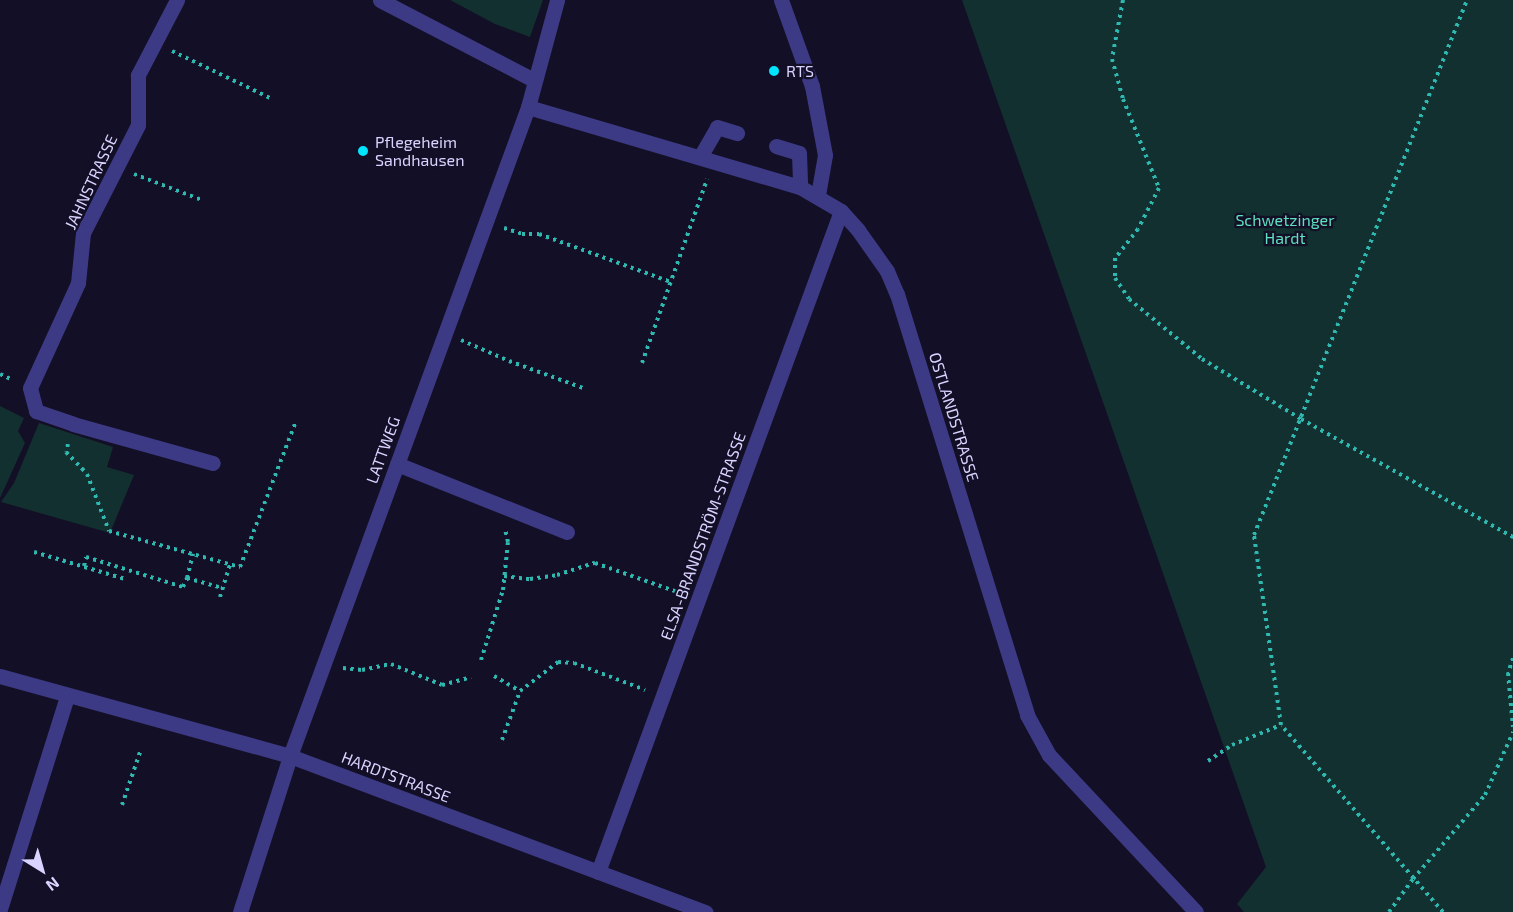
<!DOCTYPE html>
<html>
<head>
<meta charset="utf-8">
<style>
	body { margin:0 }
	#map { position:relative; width:1513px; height:912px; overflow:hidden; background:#130f26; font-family:"Exo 2",sans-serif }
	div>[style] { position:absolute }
	.green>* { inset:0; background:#12302f }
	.path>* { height:4px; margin-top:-2px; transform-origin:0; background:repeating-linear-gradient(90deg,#2fb8b0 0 3px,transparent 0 7.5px) }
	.service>* { height:15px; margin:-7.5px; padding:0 7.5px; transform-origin:7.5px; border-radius:7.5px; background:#3d3a85 }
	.minor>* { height:15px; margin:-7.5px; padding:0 7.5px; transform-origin:7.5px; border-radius:7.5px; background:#3d3a85 }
	.dots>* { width:16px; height:16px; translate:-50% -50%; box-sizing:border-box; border:3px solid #130f26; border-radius:50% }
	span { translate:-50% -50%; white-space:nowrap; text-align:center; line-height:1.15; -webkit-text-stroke:4.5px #130f26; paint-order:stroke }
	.poi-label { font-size:16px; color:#d9d4ff }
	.left { translate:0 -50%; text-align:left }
	.street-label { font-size:16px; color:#d9d4ff }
	.park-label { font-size:16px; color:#5fe0c0 }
	.north { position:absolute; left:12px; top:840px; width:60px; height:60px; -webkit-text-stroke:4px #130f26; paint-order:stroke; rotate:143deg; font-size:16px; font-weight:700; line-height:24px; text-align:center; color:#d9d4ff }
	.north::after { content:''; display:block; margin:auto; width:21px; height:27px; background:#d9d4ff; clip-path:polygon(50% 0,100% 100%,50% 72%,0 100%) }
</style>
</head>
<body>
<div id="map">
	<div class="green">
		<div style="clip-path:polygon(450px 0,543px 0,530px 37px,495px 24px)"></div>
		<div style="clip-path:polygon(962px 0,1513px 0,1513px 912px,1244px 912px,1237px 904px,1266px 867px)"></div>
		<div style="clip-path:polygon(0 406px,24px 418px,18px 431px,25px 443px,0 498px)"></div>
		<div style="clip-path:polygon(39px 423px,113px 447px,107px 467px,134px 475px,110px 533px,1px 502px,14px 483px)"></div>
	</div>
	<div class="path">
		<div style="left:1123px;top:0;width:60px;rotate:100.6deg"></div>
		<div style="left:1112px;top:59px;width:41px;rotate:74.6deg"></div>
		<div style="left:1123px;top:99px;width:96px;rotate:68deg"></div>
		<div style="left:1159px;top:188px;width:46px;rotate:117.1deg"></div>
		<div style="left:1138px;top:229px;width:37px;rotate:128deg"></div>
		<div style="left:1115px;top:258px;width:20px;rotate:90deg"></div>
		<div style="left:1115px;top:278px;width:25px;rotate:56deg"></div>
		<div style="left:1129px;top:299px;width:94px;rotate:39.4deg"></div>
		<div style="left:1202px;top:359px;width:116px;rotate:31.2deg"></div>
		<div style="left:1301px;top:419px;width:243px;rotate:29.1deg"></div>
		<div style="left:172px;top:51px;width:111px;rotate:25.6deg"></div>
		<div style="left:134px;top:174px;width:73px;rotate:20.9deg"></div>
		<div style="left:504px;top:228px;width:19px;rotate:18deg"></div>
		<div style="left:522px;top:234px;width:17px"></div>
		<div style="left:539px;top:234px;width:140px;rotate:20deg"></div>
		<div style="left:461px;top:340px;width:52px;rotate:23.6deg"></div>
		<div style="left:509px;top:361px;width:82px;rotate:20deg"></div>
		<div style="left:642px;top:363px;width:195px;rotate:-70.5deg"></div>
		<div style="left:0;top:374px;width:14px;rotate:25deg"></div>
		<div style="left:68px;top:444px;width:8px;rotate:104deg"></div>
		<div style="left:66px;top:452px;width:30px;rotate:46deg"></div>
		<div style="left:87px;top:474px;width:61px;rotate:68.9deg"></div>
		<div style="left:109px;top:531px;width:136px;rotate:15.4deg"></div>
		<div style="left:240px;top:567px;width:156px;rotate:-69deg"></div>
		<div style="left:34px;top:552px;width:95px;rotate:16.5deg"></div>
		<div style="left:84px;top:566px;width:9px;rotate:-77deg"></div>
		<div style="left:86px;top:557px;width:102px;rotate:17.2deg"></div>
		<div style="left:183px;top:587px;width:10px;rotate:-66deg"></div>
		<div style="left:187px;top:578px;width:37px;rotate:16deg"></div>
		<div style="left:504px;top:576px;width:26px;rotate:7deg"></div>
		<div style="left:530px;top:579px;width:27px;rotate:-8deg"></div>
		<div style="left:557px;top:575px;width:40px;rotate:-18deg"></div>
		<div style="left:595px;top:563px;width:90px;rotate:19.4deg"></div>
		<div style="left:187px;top:578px;width:25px;rotate:-76deg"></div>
		<div style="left:220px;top:597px;width:34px;rotate:-73deg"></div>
		<div style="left:1513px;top:658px;width:16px;rotate:108deg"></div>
		<div style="left:1508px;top:673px;width:54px;rotate:84.7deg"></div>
		<div style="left:481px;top:660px;width:73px;rotate:-72.6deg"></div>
		<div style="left:503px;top:590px;width:48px;rotate:-84.1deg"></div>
		<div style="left:508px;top:542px;width:13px;rotate:-103deg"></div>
		<div style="left:343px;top:668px;width:19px;rotate:6deg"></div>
		<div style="left:362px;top:670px;width:30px;rotate:-12deg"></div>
		<div style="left:391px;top:664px;width:55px;rotate:22.4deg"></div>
		<div style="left:442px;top:685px;width:30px;rotate:-15deg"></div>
		<div style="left:494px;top:676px;width:30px;rotate:30deg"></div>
		<div style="left:502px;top:740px;width:52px;rotate:-69.8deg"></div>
		<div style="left:520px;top:691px;width:48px;rotate:-37.3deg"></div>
		<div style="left:558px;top:662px;width:16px;rotate:4deg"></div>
		<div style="left:574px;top:663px;width:76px;rotate:20.8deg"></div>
		<div style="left:1208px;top:761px;width:29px;rotate:-34deg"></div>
		<div style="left:1232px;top:745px;width:53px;rotate:-22.2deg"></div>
		<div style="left:122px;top:805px;width:56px;rotate:-71.2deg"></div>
		<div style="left:1389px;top:912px;width:41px;rotate:-54deg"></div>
		<div style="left:1413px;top:879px;width:111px;rotate:-49.4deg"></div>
		<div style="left:1485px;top:795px;width:69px;rotate:-66deg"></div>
		<div style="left:1443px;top:912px;width:247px;rotate:-130.9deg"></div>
		<div style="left:1281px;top:725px;width:192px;rotate:-98.1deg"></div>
		<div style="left:1254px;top:535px;width:576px;rotate:-68.29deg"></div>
	</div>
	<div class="service">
		<div style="left:781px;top:0;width:91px;rotate:70.2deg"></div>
		<div style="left:812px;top:86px;width:70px;rotate:79.3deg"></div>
		<div style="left:825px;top:155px;width:41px;rotate:99.9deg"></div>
		<div style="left:776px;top:146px;width:24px;rotate:17deg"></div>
		<div style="left:799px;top:153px;width:34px;rotate:88deg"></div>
		<div style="left:700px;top:157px;width:34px;rotate:-60deg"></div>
		<div style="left:717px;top:127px;width:21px;rotate:17deg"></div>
		<div style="left:397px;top:464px;width:183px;rotate:21.8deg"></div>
	</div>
	<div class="minor">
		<div style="left:177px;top:0;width:85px;rotate:117.5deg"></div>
		<div style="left:138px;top:75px;width:50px;rotate:90deg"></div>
		<div style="left:138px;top:125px;width:121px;rotate:117deg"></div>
		<div style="left:83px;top:233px;width:50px;rotate:95.7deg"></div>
		<div style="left:78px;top:283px;width:115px;rotate:114.6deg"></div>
		<div style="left:30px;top:388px;width:24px;rotate:75deg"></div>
		<div style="left:36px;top:411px;width:39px;rotate:19deg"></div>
		<div style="left:73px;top:424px;width:145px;rotate:15.6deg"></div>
		<div style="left:380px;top:0;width:174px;rotate:27.5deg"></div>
		<div style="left:528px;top:107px;width:284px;rotate:16.4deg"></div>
		<div style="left:800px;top:187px;width:48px;rotate:30.3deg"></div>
		<div style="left:841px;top:211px;width:25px;rotate:48deg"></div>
		<div style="left:858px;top:230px;width:50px;rotate:54.7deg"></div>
		<div style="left:887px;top:271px;width:25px;rotate:67deg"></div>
		<div style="left:897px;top:294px;width:441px;rotate:72.8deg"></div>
		<div style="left:1027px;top:715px;width:46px;rotate:61.2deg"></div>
		<div style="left:1049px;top:755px;width:215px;rotate:46.9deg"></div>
		<div style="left:0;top:676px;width:301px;rotate:15.4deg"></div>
		<div style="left:290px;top:756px;width:444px;rotate:20.6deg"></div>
		<div style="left:598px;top:872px;width:704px;rotate:-69.82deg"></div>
		<div style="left:0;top:909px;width:223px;rotate:-72.5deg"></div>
		<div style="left:240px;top:912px;width:164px;rotate:-72.2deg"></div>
		<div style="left:290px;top:756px;width:691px;rotate:-69.86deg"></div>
		<div style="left:528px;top:107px;width:111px;rotate:-74.8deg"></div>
	</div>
	<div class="dots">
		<div style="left:774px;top:71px;background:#00e5ff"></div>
		<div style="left:363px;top:151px;background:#00e5ff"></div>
	</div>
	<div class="poi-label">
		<span class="left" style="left:786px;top:71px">RTS</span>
		<span class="left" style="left:375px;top:151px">Pflegeheim<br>Sandhausen</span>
	</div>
	<div class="street-label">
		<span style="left:91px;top:182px;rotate:-65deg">JAHNSTRASSE</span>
		<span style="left:954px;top:417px;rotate:73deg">OSTLANDSTRASSE</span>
		<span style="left:383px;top:450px;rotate:-70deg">LATTWEG</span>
		<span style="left:703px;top:536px;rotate:-70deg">ELSA-BRANDSTRÖM-STRASSE</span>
		<span style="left:396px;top:777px;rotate:21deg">HARDTSTRASSE</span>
	</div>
	<div class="park-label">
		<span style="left:1285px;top:229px">Schwetzinger<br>Hardt</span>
	</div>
	<div class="north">N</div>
</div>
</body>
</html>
